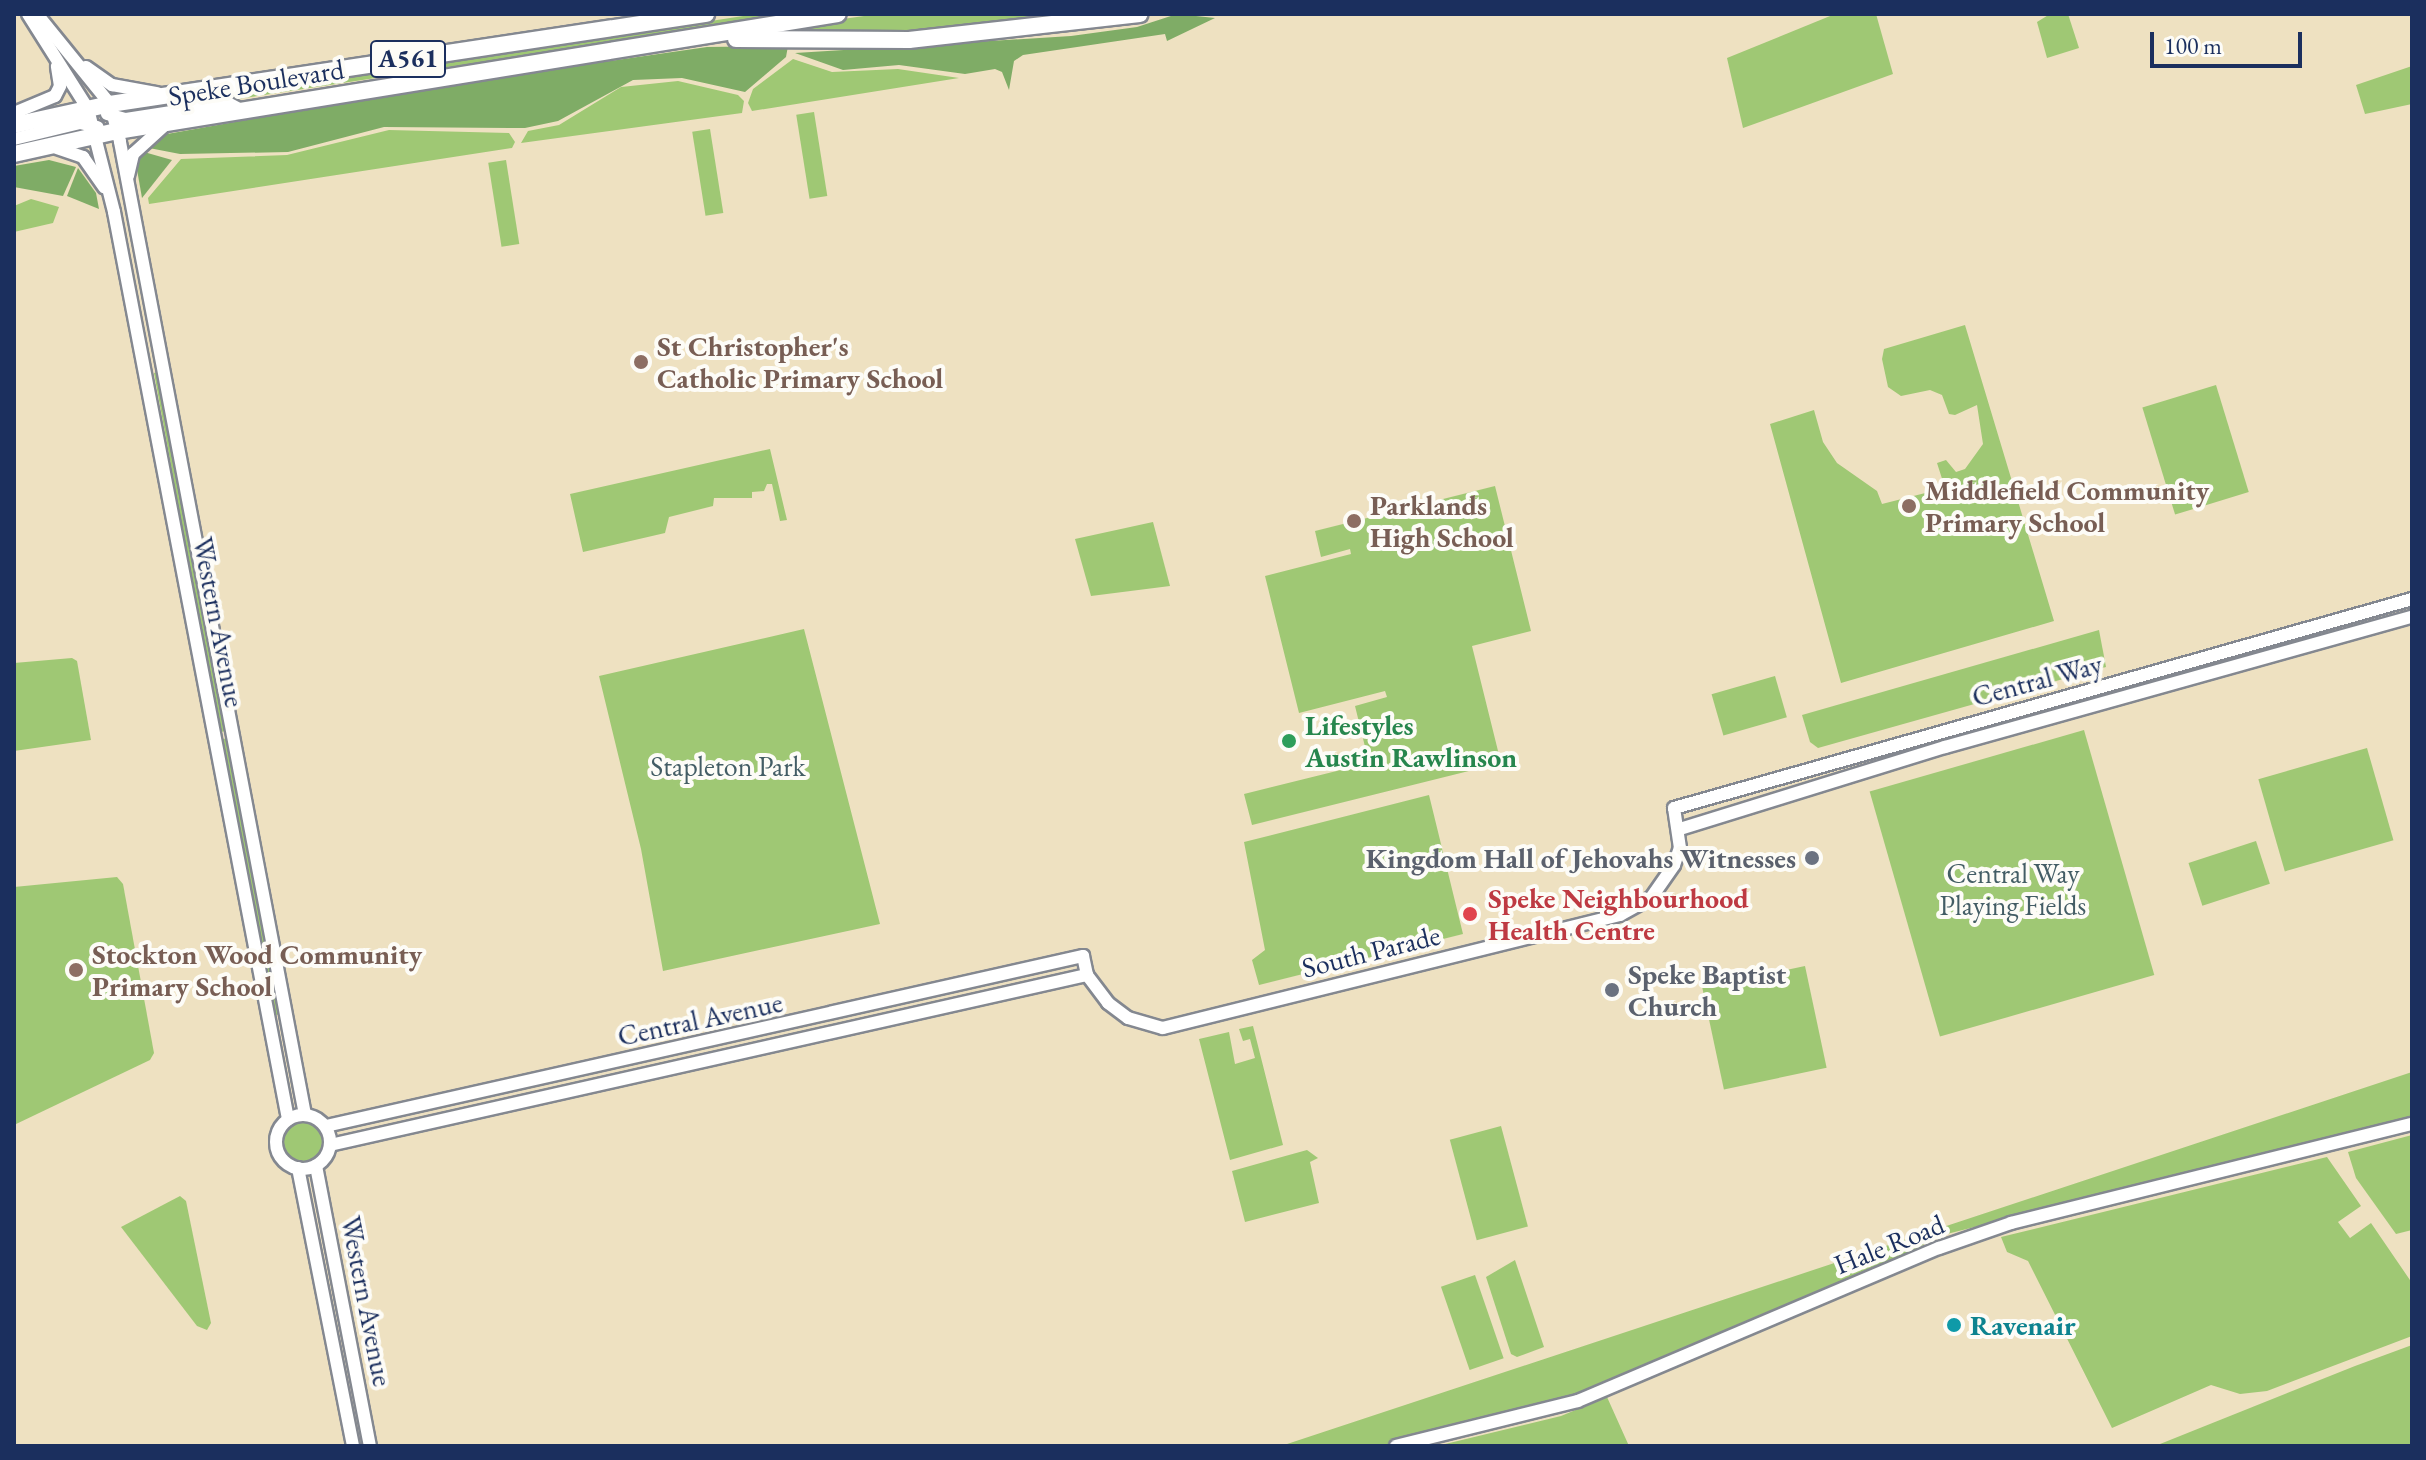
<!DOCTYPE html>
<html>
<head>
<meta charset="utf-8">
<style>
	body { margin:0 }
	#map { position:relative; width:2426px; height:1460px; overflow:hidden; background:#eee1c1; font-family:"EB Garamond",serif }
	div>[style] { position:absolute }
	.green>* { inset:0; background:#9fc874; transform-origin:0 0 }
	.round { border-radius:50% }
	.forest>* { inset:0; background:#7fac66 }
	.roads { filter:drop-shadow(2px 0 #848890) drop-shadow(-2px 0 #848890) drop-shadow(0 2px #848890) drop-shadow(0 -2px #848890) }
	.secondary>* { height:12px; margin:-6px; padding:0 6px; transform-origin:6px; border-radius:6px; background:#fff }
	.secondary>.ring { margin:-6px; padding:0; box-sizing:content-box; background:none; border:12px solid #fff; border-radius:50% }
	.highway>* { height:16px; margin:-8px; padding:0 8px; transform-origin:8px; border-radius:8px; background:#fff }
	.dots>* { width:22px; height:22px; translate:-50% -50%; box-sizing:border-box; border:4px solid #fdfcf7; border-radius:50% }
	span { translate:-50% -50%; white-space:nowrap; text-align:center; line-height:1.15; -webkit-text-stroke:8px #fdfcf7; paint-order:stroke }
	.shield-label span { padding:2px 6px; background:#fdfcf7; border:2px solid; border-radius:6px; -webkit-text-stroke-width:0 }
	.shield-label { font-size:26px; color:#1b2f5e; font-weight:700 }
	.street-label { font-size:28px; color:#1b2f5e }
	.education-label { font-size:28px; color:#785e54; font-weight:700 }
	.left { translate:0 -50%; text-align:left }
	.leisure-label { font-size:28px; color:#27864d; font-weight:700 }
	.park-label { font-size:28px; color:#435d65 }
	.worship-label { font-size:28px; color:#5b616d; font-weight:700 }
	.right { translate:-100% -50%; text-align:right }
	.health-label { font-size:28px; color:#be3a42; font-weight:700 }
	.culture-label { font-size:28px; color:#0d838f; font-weight:700 }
	.frame { position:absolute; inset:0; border:16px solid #1b2f5e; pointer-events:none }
	.scale { position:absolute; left:2150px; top:32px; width:152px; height:36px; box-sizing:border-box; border:4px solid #1b2f5e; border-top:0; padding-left:10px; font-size:24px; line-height:28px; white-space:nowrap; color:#1b2f5e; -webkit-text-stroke:6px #fdfcf7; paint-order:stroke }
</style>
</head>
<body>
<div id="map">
	<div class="green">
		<div style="clip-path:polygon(756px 14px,797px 14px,132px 115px,129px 111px)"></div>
		<div style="clip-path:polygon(878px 14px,1094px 14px,913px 34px,752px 32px)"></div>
		<div style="clip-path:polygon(1835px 14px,1876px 14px,1893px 74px,1743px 128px,1727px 58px)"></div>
		<div style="clip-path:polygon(2050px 14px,2068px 14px,2079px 48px,2047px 58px,2037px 22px)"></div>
		<div style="clip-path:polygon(793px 59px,832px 72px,898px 69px,959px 78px,752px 111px,748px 103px,753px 89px)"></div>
		<div style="clip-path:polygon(2412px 66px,2412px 104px,2365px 114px,2356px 85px)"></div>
		<div style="clip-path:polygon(678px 81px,738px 95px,744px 101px,742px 113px,521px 143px,528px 131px,559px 125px,621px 87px)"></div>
		<div style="left:814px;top:112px;width:85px;height:18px;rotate:81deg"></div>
		<div style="left:710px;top:129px;width:85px;height:18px;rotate:81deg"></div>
		<div style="clip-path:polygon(389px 130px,509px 133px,515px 142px,512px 148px,149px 204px,148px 198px,181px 159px,287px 155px)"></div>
		<div style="left:506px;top:160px;width:85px;height:18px;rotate:81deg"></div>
		<div style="clip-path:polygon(31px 199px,59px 207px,53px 223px,14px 232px,14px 206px)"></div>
		<div style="clip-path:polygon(1965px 325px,2054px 621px,1841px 683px,1770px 424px,1814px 410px,1823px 442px,1837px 463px,1877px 491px,1882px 504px,1945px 488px,1937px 463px,1946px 460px,1956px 472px,1965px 469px,1983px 444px,1977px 405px,1955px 415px,1949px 414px,1942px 395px,1930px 390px,1901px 396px,1888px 387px,1882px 359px,1884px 349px)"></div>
		<div style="clip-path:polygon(158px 372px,227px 731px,220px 732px,154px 373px)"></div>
		<div style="left:2216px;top:385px;width:112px;height:77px;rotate:73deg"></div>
		<div style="clip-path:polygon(770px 449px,787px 520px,780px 521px,772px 484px,767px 484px,764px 491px,752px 492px,752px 498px,714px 498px,713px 506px,669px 517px,665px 533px,583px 552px,570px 494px)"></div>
		<div style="clip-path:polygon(1495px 486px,1531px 631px,1472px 646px,1501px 763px,1252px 825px,1244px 794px,1369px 763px,1355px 706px,1387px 697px,1385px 691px,1299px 713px,1265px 576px,1351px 554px,1350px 549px,1321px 557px,1315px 531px)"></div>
		<div style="clip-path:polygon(1153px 522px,1170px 586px,1091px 596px,1075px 539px)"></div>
		<div style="clip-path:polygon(804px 629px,880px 924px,663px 971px,641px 849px,599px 676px)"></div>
		<div style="clip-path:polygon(2099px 630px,2106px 667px,1818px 748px,1810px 742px,1802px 715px)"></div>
		<div style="clip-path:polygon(72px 658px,77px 661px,91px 740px,14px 751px,14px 663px)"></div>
		<div style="left:1775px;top:676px;width:43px;height:66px;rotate:74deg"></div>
		<div style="left:2084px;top:730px;width:255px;height:223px;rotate:74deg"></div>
		<div style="left:228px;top:738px;width:281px;height:6px;rotate:79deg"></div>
		<div style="left:2367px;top:748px;width:96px;height:113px;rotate:74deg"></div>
		<div style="clip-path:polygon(1429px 795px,1463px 934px,1259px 985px,1252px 960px,1265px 950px,1244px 842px)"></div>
		<div style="left:2256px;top:841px;width:45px;height:71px;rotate:72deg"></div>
		<div style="clip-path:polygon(117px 877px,123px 884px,154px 1053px,150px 1060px,14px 1125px,14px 887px)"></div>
		<div style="left:1805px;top:966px;width:104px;height:105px;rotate:78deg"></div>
		<div style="clip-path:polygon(1253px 1026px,1283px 1145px,1230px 1160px,1199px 1039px,1229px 1032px,1235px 1064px,1255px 1058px,1250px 1039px,1243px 1041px,1239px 1029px)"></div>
		<div style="clip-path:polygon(2412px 1072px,2412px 1116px,1931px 1238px,1911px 1255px,1570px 1398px,1381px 1446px,1281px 1446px)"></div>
		<div class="round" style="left:282px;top:1122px;width:40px;height:40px"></div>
		<div style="left:1501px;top:1126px;width:104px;height:53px;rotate:75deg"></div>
		<div style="clip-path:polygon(2412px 1135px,2412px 1230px,2396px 1234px,2356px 1178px,2348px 1152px)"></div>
		<div style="clip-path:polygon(1307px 1150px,1318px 1158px,1310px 1162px,1319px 1203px,1245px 1222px,1232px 1171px)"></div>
		<div style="clip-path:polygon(2327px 1157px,2361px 1206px,2338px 1222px,2350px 1238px,2371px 1223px,2412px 1283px,2412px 1336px,2267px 1391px,2240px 1394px,2211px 1385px,2112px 1428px,2028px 1261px,2007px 1252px,2001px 1237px)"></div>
		<div style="clip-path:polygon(180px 1196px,186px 1201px,211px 1323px,207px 1330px,197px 1326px,121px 1227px)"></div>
		<div style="clip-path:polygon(1515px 1260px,1544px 1347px,1517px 1357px,1511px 1354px,1486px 1277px)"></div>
		<div style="left:1475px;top:1275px;width:88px;height:36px;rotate:71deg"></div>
		<div style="clip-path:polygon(2412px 1345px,2412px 1446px,2155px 1446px,2355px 1366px)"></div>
		<div style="clip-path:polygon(1607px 1397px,1629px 1446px,1437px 1446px,1561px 1416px)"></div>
	</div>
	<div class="forest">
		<div style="clip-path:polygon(1177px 14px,1215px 18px,1167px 41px,1165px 34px,1023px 55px,1014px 61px,1009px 90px,1002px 72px,995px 69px,965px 74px,899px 65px,843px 70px,795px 53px,1071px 36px,1137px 27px)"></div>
		<div style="clip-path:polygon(788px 46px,786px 57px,745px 92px,682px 78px,633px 80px,558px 121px,525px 128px,384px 127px,288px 152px,180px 154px,149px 148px,167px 134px,438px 86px,707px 47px)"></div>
		<div style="clip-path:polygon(144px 152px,172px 160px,142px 198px,136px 164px)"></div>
		<div style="clip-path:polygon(49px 160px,76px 167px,63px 196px,14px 187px,14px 166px)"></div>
		<div style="clip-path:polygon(78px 168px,96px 193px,99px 209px,67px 196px)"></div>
	</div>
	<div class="roads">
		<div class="secondary">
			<div style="left:28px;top:14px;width:112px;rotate:57.7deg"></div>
			<div style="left:88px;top:109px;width:106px;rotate:75.8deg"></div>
			<div style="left:114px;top:212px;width:924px;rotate:79.14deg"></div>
			<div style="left:37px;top:14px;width:116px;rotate:51deg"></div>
			<div style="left:110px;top:104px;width:39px;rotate:75deg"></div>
			<div style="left:120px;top:142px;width:990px;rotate:79.23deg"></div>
			<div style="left:86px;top:67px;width:32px;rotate:35deg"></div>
			<div style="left:112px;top:85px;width:46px;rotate:10.1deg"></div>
			<div style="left:14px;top:113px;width:44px;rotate:-22.5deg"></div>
			<div style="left:55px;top:96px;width:11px;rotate:-63deg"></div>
			<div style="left:60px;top:86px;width:20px;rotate:-99deg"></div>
			<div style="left:107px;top:114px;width:20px;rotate:15deg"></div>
			<div style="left:126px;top:119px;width:103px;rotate:-8.9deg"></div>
			<div style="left:228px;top:103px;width:17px;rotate:28deg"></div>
			<div style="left:14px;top:139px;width:68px;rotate:-13.6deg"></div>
			<div style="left:80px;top:123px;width:18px;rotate:13deg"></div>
			<div style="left:57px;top:148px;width:28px;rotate:19deg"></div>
			<div style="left:83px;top:157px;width:37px;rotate:55deg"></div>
			<div style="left:128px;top:176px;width:23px;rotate:-77deg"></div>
			<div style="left:133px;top:154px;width:43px;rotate:-42.2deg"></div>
			<div style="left:1680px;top:829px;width:277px;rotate:-17.2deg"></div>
			<div style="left:1945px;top:747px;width:485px;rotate:-15.6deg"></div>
			<div class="ring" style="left:276px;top:1115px;width:42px;height:42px"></div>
			<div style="left:326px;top:1126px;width:776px;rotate:-12.66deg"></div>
			<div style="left:1083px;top:956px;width:19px;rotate:78deg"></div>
			<div style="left:1087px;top:975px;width:35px;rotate:53deg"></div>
			<div style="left:1108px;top:1003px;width:25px;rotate:37deg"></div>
			<div style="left:1128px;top:1018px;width:36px;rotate:16deg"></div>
			<div style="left:1163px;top:1028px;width:471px;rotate:-13.9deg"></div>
			<div style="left:1620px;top:915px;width:35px;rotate:-29deg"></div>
			<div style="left:1651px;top:898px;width:40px;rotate:-55.1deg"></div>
			<div style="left:1674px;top:865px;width:18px;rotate:-71deg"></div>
			<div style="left:1680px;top:848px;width:40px;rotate:-98.5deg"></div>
			<div style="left:1674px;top:808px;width:767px;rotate:-15.81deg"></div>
			<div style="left:330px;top:1145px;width:776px;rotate:-12.66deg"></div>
			<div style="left:316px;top:1166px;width:285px;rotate:79.1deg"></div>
			<div style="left:298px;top:1168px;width:283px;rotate:78.8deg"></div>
			<div style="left:1396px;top:1446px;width:187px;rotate:-13.9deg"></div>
			<div style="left:1578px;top:1401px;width:392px;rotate:-23deg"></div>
			<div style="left:1939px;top:1248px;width:76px;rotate:-19.1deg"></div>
			<div style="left:2011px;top:1223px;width:413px;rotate:-13.9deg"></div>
		</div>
		<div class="highway">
			<div style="left:736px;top:39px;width:173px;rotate:0.3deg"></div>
			<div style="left:909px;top:40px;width:232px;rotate:-6.4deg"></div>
			<div style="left:14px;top:125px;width:98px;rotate:-12.3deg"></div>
			<div style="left:110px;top:104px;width:603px;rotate:-8.59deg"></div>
			<div style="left:14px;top:154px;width:106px;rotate:-12.6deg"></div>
			<div style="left:117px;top:131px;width:730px;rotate:-9.22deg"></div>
		</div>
	</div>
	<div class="dots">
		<div style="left:641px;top:362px;background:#8d6e63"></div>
		<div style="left:1909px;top:506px;background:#8d6e63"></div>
		<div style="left:1354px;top:521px;background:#8d6e63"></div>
		<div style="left:1289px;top:741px;background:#2e9e5b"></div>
		<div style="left:1812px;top:858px;background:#6b7280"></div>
		<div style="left:1470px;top:914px;background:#e0444e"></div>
		<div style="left:76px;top:970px;background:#8d6e63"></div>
		<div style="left:1612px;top:990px;background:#6b7280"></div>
		<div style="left:1954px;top:1325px;background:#0f9aa8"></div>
	</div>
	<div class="shield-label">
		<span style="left:408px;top:59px">A561</span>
	</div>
	<div class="street-label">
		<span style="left:256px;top:82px;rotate:-9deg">Speke Boulevard</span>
		<span style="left:219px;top:622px;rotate:79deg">Western Avenue</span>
		<span style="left:2037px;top:680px;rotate:-15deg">Central Way</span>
		<span style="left:1371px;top:951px;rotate:-14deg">South Parade</span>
		<span style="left:700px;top:1019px;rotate:-12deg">Central Avenue</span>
		<span style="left:1889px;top:1244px;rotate:-22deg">Hale Road</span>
		<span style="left:367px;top:1301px;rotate:79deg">Western Avenue</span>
	</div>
	<div class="education-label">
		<span class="left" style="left:657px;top:362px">St Christopher's<br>Catholic Primary School</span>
		<span class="left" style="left:1925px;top:506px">Middlefield Community<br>Primary School</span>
		<span class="left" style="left:1370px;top:521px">Parklands<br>High School</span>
		<span class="left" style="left:92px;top:970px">Stockton Wood Community<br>Primary School</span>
	</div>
	<div class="leisure-label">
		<span class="left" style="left:1305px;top:741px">Lifestyles<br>Austin Rawlinson</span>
	</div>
	<div class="park-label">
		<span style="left:728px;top:766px">Stapleton Park</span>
		<span style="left:2013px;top:889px">Central Way<br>Playing Fields</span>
	</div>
	<div class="worship-label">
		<span class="right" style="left:1796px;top:858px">Kingdom Hall of Jehovahs Witnesses</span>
		<span class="left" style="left:1628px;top:990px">Speke Baptist<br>Church</span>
	</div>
	<div class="health-label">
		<span class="left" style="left:1488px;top:914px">Speke Neighbourhood<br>Health Centre</span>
	</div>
	<div class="culture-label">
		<span class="left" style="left:1970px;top:1325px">Ravenair</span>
	</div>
	<div class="frame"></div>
	<div class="scale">100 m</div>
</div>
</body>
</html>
